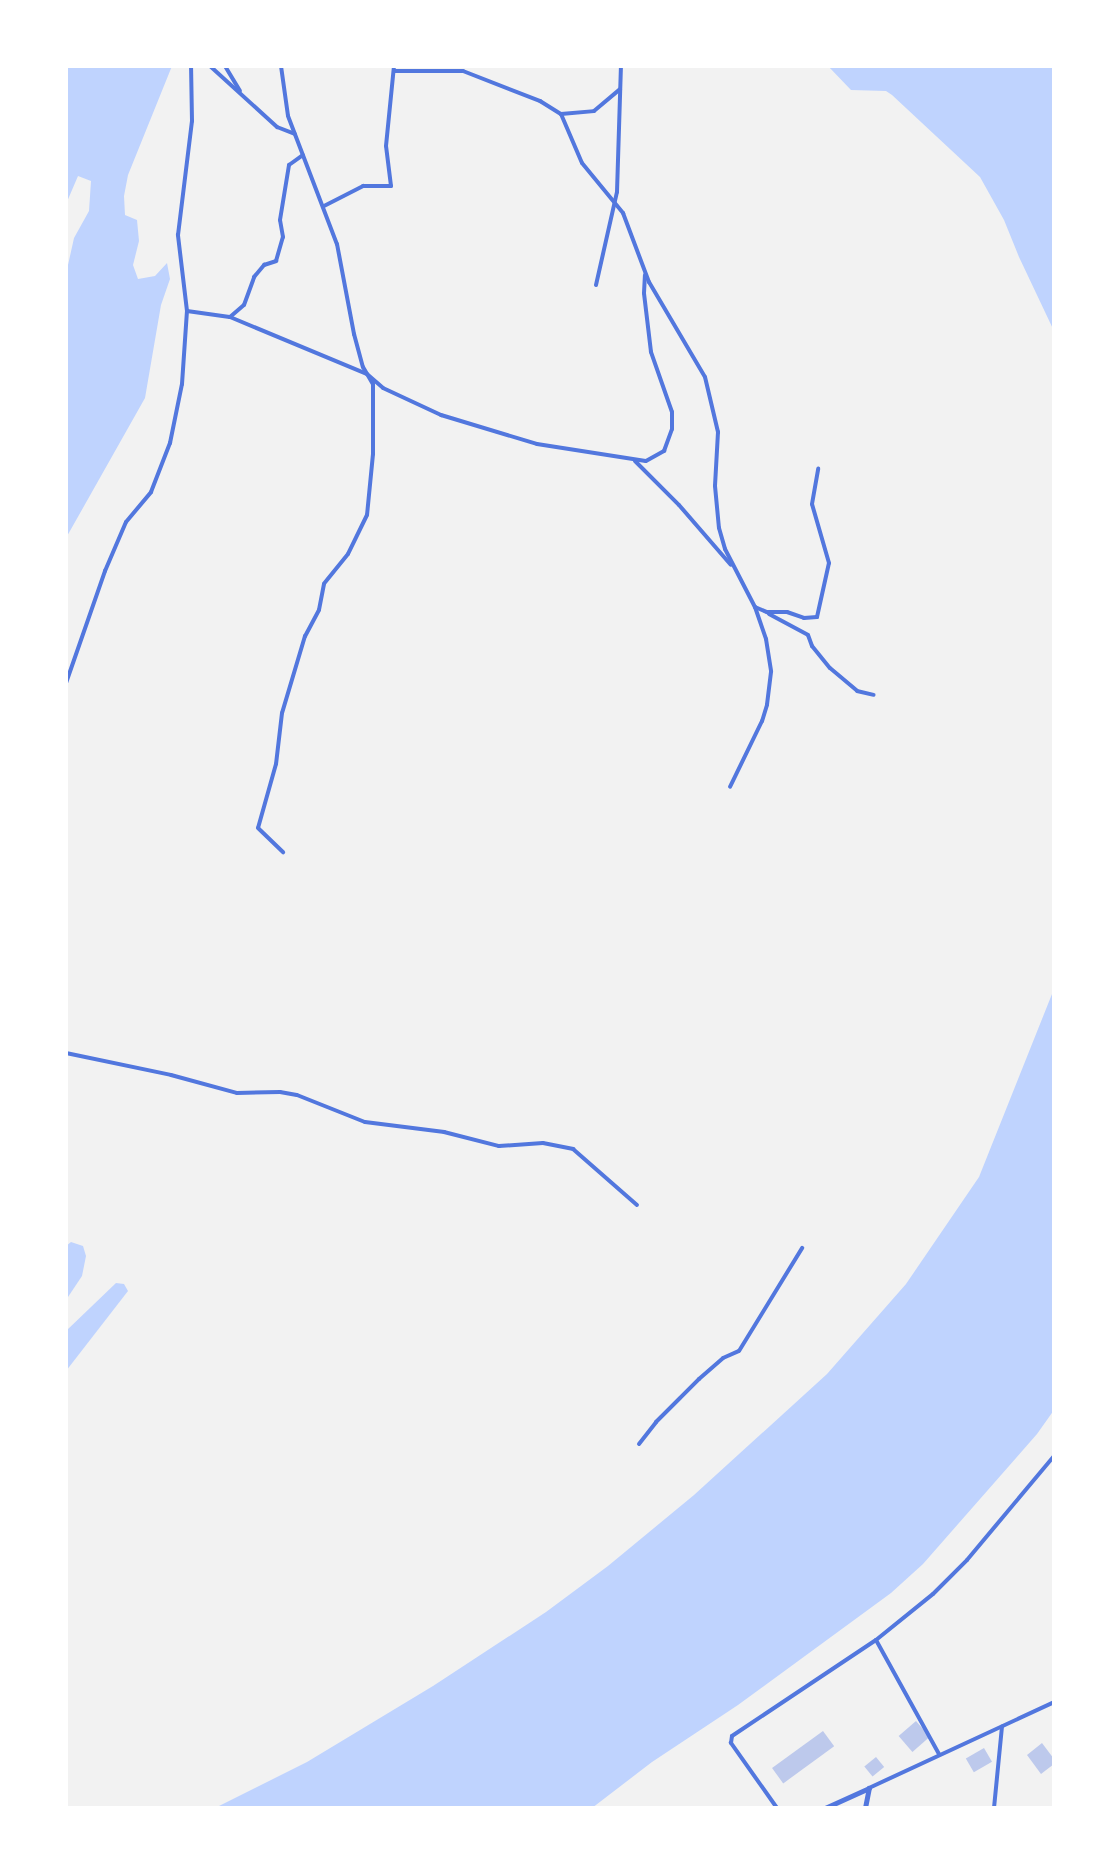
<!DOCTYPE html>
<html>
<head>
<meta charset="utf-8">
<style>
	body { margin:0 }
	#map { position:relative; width:1120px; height:1874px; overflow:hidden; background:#f2f2f2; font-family:"Nunito Sans",sans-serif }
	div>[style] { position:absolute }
	.water>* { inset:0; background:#bfd3fe }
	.building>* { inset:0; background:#bdc9ec; transform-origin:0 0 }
	.minor>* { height:4px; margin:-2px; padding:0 2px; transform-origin:2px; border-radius:2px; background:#5277de }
	.tertiary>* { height:4.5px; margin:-2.25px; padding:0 2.25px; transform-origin:2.25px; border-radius:2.25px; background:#5277de }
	span { translate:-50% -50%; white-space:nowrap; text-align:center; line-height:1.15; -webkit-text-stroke:6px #fff; paint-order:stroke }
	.frame { position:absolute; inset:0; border:68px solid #fff; pointer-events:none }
</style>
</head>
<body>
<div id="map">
	<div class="water">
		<div style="clip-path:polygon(66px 66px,172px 66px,128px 175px,124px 196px,125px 215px,137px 220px,139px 241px,133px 265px,138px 279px,155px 276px,167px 263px,170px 279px,161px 305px,145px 398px,66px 538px,66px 274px,74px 238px,89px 211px,91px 181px,78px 176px,66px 204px)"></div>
		<div style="clip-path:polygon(828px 66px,1054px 66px,1054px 331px,1019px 257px,1004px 220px,980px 177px,892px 95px,886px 91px,851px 90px)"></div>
		<div style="clip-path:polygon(1054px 989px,1054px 1410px,1037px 1434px,923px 1564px,891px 1593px,738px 1705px,652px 1762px,592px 1808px,215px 1808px,307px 1762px,433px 1686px,546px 1612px,608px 1566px,694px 1495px,827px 1374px,906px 1284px,979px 1177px)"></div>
		<div style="clip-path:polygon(71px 1242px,83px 1246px,86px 1256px,82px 1276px,66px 1300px,66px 1246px)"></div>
		<div style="clip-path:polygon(116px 1283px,124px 1284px,128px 1291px,66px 1371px,66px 1331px)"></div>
	</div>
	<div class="building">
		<div style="left:916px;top:1721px;width:21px;height:23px;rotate:49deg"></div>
		<div style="left:823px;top:1731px;width:19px;height:63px;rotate:54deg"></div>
		<div style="clip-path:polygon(1042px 1743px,1054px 1759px,1054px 1764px,1041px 1774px,1027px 1755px)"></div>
		<div style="left:984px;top:1748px;width:16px;height:21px;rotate:60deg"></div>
		<div style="left:876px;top:1757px;width:13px;height:15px;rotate:51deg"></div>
	</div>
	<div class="minor">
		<div style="left:210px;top:66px;width:91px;rotate:42.3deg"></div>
		<div style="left:277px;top:127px;width:19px;rotate:21deg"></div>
		<div style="left:225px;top:66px;width:29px;rotate:59deg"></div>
		<div style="left:281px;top:66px;width:50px;rotate:82deg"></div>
		<div style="left:288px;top:116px;width:137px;rotate:69.1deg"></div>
		<div style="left:337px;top:244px;width:92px;rotate:79.3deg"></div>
		<div style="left:354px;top:334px;width:34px;rotate:75deg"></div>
		<div style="left:363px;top:367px;width:20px;rotate:60deg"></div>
		<div style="left:373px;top:384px;width:70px;rotate:90deg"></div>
		<div style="left:373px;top:454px;width:61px;rotate:95.6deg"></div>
		<div style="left:367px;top:515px;width:43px;rotate:116deg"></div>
		<div style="left:348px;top:554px;width:38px;rotate:129deg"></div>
		<div style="left:324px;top:584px;width:26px;rotate:101deg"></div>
		<div style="left:319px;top:610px;width:30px;rotate:118deg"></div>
		<div style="left:305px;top:636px;width:80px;rotate:106.6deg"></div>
		<div style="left:282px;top:713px;width:51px;rotate:96.7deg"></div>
		<div style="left:276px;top:764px;width:66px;rotate:105.7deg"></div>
		<div style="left:258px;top:828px;width:35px;rotate:44deg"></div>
		<div style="left:394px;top:71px;width:69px"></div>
		<div style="left:463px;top:71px;width:83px;rotate:21.3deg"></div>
		<div style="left:540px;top:101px;width:25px;rotate:32deg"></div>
		<div style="left:561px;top:114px;width:53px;rotate:66.8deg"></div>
		<div style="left:582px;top:163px;width:65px;rotate:50.6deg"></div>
		<div style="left:623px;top:213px;width:74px;rotate:69.4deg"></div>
		<div style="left:649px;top:282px;width:110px;rotate:59.5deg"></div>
		<div style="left:705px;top:377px;width:57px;rotate:76.7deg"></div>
		<div style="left:718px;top:432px;width:54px;rotate:93.2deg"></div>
		<div style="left:715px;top:486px;width:42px;rotate:84.6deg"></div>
		<div style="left:719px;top:528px;width:22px;rotate:74deg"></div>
		<div style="left:725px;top:549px;width:65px;rotate:62.7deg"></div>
		<div style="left:755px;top:607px;width:34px;rotate:71deg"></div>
		<div style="left:766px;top:639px;width:33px;rotate:81deg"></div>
		<div style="left:771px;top:672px;width:33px;rotate:97deg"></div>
		<div style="left:767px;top:705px;width:17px;rotate:107deg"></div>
		<div style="left:762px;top:721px;width:73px;rotate:115.9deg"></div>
		<div style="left:561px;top:114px;width:33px;rotate:-5deg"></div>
		<div style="left:594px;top:111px;width:34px;rotate:-40deg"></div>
		<div style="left:324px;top:206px;width:44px;rotate:-27.1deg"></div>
		<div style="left:363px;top:186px;width:28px"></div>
		<div style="left:391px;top:186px;width:40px;rotate:-97.1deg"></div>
		<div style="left:386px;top:146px;width:80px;rotate:-84.3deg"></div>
		<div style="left:596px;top:285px;width:95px;rotate:-77.3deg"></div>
		<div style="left:617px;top:192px;width:126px;rotate:-88.2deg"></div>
		<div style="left:187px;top:311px;width:77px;rotate:-96.8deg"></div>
		<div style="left:178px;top:235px;width:115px;rotate:-83deg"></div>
		<div style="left:192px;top:121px;width:55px;rotate:-91deg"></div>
		<div style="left:230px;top:317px;width:148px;rotate:22.6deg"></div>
		<div style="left:367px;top:374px;width:21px;rotate:41deg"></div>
		<div style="left:383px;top:388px;width:64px;rotate:25deg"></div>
		<div style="left:441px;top:415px;width:100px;rotate:16.8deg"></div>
		<div style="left:537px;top:444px;width:110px;rotate:8.9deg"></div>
		<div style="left:646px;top:461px;width:21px;rotate:-29deg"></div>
		<div style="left:664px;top:451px;width:23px;rotate:-70deg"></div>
		<div style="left:672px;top:429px;width:17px;rotate:-90deg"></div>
		<div style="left:672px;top:412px;width:64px;rotate:-109.3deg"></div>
		<div style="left:651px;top:352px;width:59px;rotate:-96.8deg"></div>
		<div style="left:644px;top:293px;width:18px;rotate:-87deg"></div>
		<div style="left:635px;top:461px;width:62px;rotate:45deg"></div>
		<div style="left:679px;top:505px;width:79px;rotate:49.1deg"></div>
		<div style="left:755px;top:607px;width:13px;rotate:23deg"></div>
		<div style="left:767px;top:612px;width:20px"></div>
		<div style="left:787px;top:612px;width:18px;rotate:19deg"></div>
		<div style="left:804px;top:618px;width:13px;rotate:-4deg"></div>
		<div style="left:817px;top:617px;width:55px;rotate:-77.5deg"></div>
		<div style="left:829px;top:563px;width:61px;rotate:-106.1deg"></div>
		<div style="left:812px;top:504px;width:36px;rotate:-80deg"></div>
		<div style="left:769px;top:614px;width:44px;rotate:28.3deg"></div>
		<div style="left:808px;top:635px;width:12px;rotate:70deg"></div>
		<div style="left:812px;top:646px;width:28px;rotate:51deg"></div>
		<div style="left:830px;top:668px;width:35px;rotate:40deg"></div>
		<div style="left:857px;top:691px;width:17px;rotate:13deg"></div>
		<div style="left:66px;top:683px;width:119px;rotate:-70.8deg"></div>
		<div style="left:105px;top:571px;width:53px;rotate:-66.8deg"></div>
		<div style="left:126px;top:522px;width:39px;rotate:-50deg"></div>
		<div style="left:151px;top:492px;width:53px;rotate:-68.8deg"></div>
		<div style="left:170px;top:443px;width:60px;rotate:-78.5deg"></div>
		<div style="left:182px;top:384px;width:73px;rotate:-86.1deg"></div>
		<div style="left:187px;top:311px;width:43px;rotate:7.9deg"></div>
		<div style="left:230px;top:317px;width:18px;rotate:-41deg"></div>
		<div style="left:244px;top:305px;width:30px;rotate:-70deg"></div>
		<div style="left:254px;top:277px;width:16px;rotate:-50deg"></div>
		<div style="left:264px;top:265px;width:13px;rotate:-18deg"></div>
		<div style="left:276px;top:261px;width:25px;rotate:-74deg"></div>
		<div style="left:283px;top:237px;width:17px;rotate:-100deg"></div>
		<div style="left:280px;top:220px;width:56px;rotate:-80.7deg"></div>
		<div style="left:289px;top:165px;width:17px;rotate:-36deg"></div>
		<div style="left:66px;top:1053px;width:107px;rotate:11.8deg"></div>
		<div style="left:171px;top:1075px;width:68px;rotate:15.3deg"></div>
		<div style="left:237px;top:1093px;width:43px;rotate:-1.3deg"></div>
		<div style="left:280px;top:1092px;width:17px;rotate:10deg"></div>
		<div style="left:297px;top:1095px;width:73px;rotate:21.7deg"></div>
		<div style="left:365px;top:1122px;width:80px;rotate:7.2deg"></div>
		<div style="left:444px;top:1132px;width:57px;rotate:14.3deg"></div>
		<div style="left:499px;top:1146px;width:44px;rotate:-3.9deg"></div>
		<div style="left:543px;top:1143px;width:31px;rotate:11deg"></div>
		<div style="left:573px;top:1149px;width:85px;rotate:41.2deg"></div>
		<div style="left:639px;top:1444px;width:28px;rotate:-52deg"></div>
		<div style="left:656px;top:1422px;width:61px;rotate:-45deg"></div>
		<div style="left:699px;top:1379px;width:32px;rotate:-41deg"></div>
		<div style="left:723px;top:1358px;width:17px;rotate:-24deg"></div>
		<div style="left:739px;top:1351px;width:121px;rotate:-58.5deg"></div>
		<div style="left:876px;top:1640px;width:130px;rotate:61.1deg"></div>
		<div style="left:869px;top:1788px;width:204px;rotate:-24.9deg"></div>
		<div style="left:777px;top:1808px;width:80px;rotate:-125.3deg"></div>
		<div style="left:731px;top:1743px;width:7px;rotate:-82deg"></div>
		<div style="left:732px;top:1736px;width:173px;rotate:-33.7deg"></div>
		<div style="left:876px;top:1640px;width:73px;rotate:-38.9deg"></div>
		<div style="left:933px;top:1594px;width:48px;rotate:-45deg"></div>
		<div style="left:967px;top:1560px;width:136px;rotate:-50.1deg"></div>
		<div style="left:994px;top:1808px;width:82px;rotate:-84.4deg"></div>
	</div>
	<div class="tertiary">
		<div style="left:825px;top:1808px;width:48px;rotate:-24.4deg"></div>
		<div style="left:865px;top:1808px;width:20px;rotate:-79deg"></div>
	</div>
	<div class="frame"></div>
</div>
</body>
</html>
